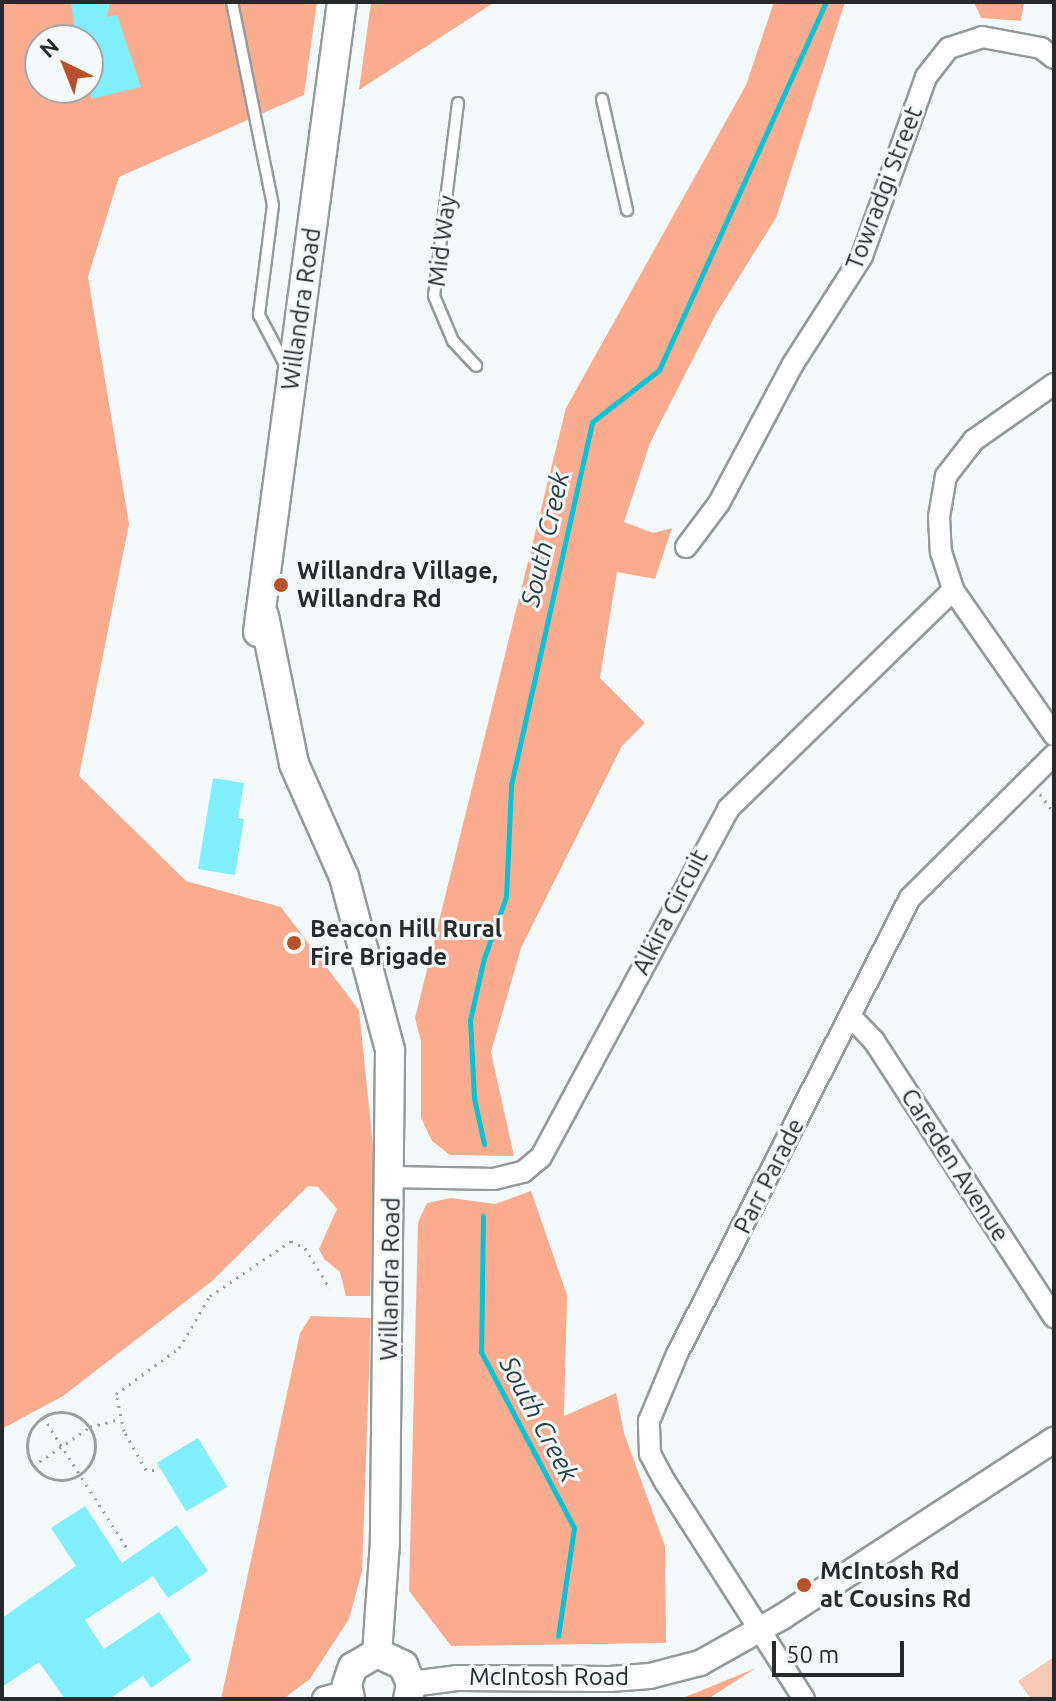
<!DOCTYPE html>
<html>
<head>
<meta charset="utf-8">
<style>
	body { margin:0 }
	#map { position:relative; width:1056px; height:1701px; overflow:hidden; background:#f4fafb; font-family:Ubuntu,sans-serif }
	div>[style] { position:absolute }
	.green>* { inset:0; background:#f6c8b7 }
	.forest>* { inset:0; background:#fbac8f }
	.stream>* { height:5px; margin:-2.5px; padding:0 2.5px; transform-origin:2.5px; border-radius:2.5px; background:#02c3d7 }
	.building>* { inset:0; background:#81eefe; transform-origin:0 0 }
	.path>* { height:3px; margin-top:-1.5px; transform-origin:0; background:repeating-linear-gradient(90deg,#9a9fa0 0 2px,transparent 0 8px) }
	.path>.ring { margin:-1.5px; padding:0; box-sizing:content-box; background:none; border:3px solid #9a9fa0; border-radius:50% }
	.roads { filter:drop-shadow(2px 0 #959a9b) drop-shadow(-2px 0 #959a9b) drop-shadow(0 2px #959a9b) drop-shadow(0 -2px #959a9b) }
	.service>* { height:10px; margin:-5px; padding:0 5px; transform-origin:5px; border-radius:5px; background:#fff }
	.minor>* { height:20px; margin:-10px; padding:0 10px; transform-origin:10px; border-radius:10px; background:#fff }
	.tertiary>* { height:24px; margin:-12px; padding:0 12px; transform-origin:12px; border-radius:12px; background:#fff }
	.secondary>* { height:28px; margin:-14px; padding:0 14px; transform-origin:14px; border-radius:14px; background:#fff }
	.dots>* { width:22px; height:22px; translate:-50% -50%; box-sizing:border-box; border:4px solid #f4fafb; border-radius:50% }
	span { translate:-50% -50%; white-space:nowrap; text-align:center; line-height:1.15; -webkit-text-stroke:6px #f4fafb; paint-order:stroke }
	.street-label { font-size:24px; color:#27292a }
	.poi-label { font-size:24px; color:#27292a; font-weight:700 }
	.left { translate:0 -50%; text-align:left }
	.water-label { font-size:26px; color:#274044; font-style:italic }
	.frame { position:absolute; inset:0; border:4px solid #27292a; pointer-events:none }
	.north { position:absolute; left:24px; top:24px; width:80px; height:80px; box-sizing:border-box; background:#f4fafb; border:2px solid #a2a6a7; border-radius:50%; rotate:317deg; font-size:22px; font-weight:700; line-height:32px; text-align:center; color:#27292a }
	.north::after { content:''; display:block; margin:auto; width:28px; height:36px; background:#b9522a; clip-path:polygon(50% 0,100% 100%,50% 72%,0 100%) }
	.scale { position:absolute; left:772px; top:1641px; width:132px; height:36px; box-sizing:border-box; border:4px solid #27292a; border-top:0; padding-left:10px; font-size:24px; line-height:28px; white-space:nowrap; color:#27292a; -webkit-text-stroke:6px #f4fafb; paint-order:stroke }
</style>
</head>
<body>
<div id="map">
	<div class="green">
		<div style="clip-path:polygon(1054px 1657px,1054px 1699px,1031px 1699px,1018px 1681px)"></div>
	</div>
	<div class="forest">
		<div style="clip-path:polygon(evenodd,2px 2px,317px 2px,304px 95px,119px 177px,88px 277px,129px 524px,79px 776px,186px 881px,281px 907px,359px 1010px,375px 1164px,370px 1296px,346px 1296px,340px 1272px,324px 1259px,319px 1249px,337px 1209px,318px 1187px,308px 1186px,211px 1282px,63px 1396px,2px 1429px,2px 2px,40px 40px,88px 40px,88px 88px,40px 88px,40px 40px)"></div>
		<div style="clip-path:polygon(371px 2px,495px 2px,359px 90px)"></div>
		<div style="clip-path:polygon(774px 2px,845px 2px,776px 218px,716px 314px,650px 443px,624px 522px,653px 533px,672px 528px,655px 579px,617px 572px,600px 678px,645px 723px,622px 746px,521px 948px,491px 1052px,514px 1156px,450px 1155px,432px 1141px,421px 1118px,421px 1041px,415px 1018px,566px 408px,746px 85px)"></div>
		<div style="clip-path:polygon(974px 2px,1024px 2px,1021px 21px,981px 18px)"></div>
		<div style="clip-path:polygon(531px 1191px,567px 1295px,564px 1416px,616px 1393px,624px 1433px,665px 1546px,666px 1643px,451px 1646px,409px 1591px,418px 1222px,427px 1203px,451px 1198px,495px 1204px)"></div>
		<div style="clip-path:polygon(311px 1316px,371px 1318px,362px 1571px,349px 1619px,310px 1679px,283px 1699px,221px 1699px,300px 1333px)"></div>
		<div style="clip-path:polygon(756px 1668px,708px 1699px,678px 1699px,685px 1697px)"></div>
	</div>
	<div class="stream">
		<div style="left:484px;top:1144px;width:47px;rotate:-102.3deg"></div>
		<div style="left:474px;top:1098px;width:78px;rotate:-92.9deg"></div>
		<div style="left:470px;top:1020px;width:64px;rotate:-77.3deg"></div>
		<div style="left:484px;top:958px;width:65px;rotate:-70.2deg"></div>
		<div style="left:506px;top:897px;width:112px;rotate:-87.4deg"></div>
		<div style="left:511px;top:785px;width:372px;rotate:-77.4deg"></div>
		<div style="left:592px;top:422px;width:85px;rotate:-37.8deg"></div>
		<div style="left:659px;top:370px;width:404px;rotate:-65.6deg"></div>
		<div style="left:483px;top:1216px;width:136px;rotate:90.8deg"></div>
		<div style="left:481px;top:1352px;width:199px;rotate:62.1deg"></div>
		<div style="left:574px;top:1528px;width:109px;rotate:98.4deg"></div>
	</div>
	<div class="building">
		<div style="clip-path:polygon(71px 2px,110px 2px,107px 17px,117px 15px,141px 87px,91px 99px,88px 40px,76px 40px)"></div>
		<div style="clip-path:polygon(213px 778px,244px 783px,238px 818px,244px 819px,235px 875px,198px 869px)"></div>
		<div style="left:198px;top:1438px;width:57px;height:48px;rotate:59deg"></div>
		<div style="clip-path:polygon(85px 1506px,122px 1563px,177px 1525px,208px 1571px,168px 1598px,153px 1576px,85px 1620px,104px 1649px,159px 1612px,191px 1660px,151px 1688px,143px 1676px,109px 1699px,65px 1699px,39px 1662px,2px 1687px,2px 1618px,76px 1566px,51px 1528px)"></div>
	</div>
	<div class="path">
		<div style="left:1040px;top:794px;width:24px;rotate:54deg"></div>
		<div class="ring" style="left:27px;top:1412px;width:65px;height:65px"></div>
		<div style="left:43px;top:1417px;width:158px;rotate:57.4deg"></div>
		<div style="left:33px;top:1466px;width:69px;rotate:-34.4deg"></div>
		<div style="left:90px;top:1427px;width:31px;rotate:-15deg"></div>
		<div style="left:154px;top:1470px;width:8px;rotate:180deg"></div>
		<div style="left:146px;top:1470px;width:45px;rotate:-119.4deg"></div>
		<div style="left:124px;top:1431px;width:38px;rotate:-102deg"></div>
		<div style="left:116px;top:1394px;width:78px;rotate:-36.1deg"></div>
		<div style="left:179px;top:1348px;width:61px;rotate:-59.2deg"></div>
		<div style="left:210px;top:1296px;width:98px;rotate:-34.2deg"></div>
		<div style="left:291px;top:1241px;width:16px;rotate:27deg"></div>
		<div style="left:305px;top:1248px;width:48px;rotate:58.6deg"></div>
	</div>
	<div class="roads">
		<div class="service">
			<div style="left:232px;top:2px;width:207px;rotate:78.6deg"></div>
			<div style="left:273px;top:205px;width:111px;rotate:97.3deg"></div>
			<div style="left:259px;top:315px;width:60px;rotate:62.2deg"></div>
			<div style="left:602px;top:99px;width:114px;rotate:77.3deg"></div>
			<div style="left:458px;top:103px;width:194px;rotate:97.1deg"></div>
			<div style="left:434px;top:296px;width:49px;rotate:67.1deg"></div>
			<div style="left:453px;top:341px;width:34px;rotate:47deg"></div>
		</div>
		<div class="minor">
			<div style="left:1054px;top:384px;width:98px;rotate:145deg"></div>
			<div style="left:974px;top:440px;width:46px;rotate:127.9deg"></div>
			<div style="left:946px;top:476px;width:42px;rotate:99.7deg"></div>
			<div style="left:939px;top:517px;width:35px;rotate:87deg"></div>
			<div style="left:941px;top:552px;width:40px;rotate:72deg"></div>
			<div style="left:953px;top:590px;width:177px;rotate:55.1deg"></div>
			<div style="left:686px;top:547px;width:55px;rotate:-53.1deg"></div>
			<div style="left:719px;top:503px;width:157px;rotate:-62deg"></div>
			<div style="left:793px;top:364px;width:128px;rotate:-57.4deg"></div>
			<div style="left:862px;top:256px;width:190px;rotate:-70.3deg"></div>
			<div style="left:926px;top:77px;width:37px;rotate:-52deg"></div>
			<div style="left:949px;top:48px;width:35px;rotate:-18deg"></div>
			<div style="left:982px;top:37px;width:60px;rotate:10.6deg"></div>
			<div style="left:1041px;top:48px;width:16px;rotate:38deg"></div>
			<div style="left:851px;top:1017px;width:33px;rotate:46deg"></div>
			<div style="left:874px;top:1041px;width:330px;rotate:56.9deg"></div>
			<div style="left:391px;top:1177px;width:103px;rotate:1.1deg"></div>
			<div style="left:494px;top:1179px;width:30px;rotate:-14deg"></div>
			<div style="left:523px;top:1172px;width:23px;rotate:-40deg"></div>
			<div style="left:541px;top:1157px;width:395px;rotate:-61.7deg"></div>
			<div style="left:728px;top:809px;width:314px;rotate:-44.2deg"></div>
			<div style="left:804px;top:1699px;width:258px;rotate:-122.6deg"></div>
			<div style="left:665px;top:1482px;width:32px;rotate:-118deg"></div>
			<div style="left:650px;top:1454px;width:33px;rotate:-92deg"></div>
			<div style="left:649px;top:1421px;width:73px;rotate:-67.3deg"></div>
			<div style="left:677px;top:1354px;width:512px;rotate:-62.93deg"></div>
			<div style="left:910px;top:898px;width:203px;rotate:-44.8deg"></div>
		</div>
		<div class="tertiary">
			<div style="left:411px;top:1684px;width:46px;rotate:-7.4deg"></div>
			<div style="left:457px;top:1678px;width:153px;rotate:0.4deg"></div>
			<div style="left:610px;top:1679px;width:40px;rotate:-4.3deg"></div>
			<div style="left:650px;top:1676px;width:52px;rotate:-14.6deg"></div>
			<div style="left:700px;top:1663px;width:94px;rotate:-29.3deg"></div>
			<div style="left:782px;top:1617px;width:325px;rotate:-33.1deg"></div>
			<div style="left:325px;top:1699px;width:23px;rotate:-15deg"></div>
		</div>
		<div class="secondary">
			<div style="left:264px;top:616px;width:151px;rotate:78.5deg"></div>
			<div style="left:294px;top:764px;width:124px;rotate:66.1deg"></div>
			<div style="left:344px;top:877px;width:179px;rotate:75.1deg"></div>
			<div style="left:390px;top:1050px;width:492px;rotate:90.6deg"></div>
			<div style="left:385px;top:1542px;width:111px;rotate:94.1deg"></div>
			<div style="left:258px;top:632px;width:636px;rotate:-82.41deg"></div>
			<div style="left:350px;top:1699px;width:15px;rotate:-101deg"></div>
			<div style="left:347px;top:1684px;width:18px;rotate:-71deg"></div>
			<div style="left:353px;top:1667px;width:28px;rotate:-30deg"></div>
			<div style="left:377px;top:1653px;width:29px;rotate:25deg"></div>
			<div style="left:403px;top:1665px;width:21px;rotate:67deg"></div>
			<div style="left:411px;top:1684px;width:15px;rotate:101deg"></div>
		</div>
	</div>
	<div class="dots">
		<div style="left:281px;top:585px;background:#b9522a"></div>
		<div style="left:294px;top:943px;background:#b9522a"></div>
		<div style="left:804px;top:1585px;background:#b9522a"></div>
	</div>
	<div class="street-label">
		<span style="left:884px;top:188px;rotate:-69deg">Towradgi Street</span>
		<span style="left:442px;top:241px;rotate:-83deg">Mid Way</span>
		<span style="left:301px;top:309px;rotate:-82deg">Willandra Road</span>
		<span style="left:670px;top:912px;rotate:-63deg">Alkira Circuit</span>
		<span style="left:955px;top:1165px;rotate:57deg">Careden Avenue</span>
		<span style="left:769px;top:1176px;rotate:-63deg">Parr Parade</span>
		<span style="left:390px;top:1279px;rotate:-89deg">Willandra Road</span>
		<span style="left:549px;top:1677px">McIntosh Road</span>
	</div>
	<div class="poi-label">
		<span class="left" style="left:297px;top:585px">Willandra Village,<br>Willandra Rd</span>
		<span class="left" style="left:310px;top:943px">Beacon Hill Rural<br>Fire Brigade</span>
		<span class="left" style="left:820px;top:1585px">McIntosh Rd<br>at Cousins Rd</span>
	</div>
	<div class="water-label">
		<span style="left:545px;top:539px;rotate:-77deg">South Creek</span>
		<span style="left:539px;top:1419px;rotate:62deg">South Creek</span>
	</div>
	<div class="frame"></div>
	<div class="north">N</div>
	<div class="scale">50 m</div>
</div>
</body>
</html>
